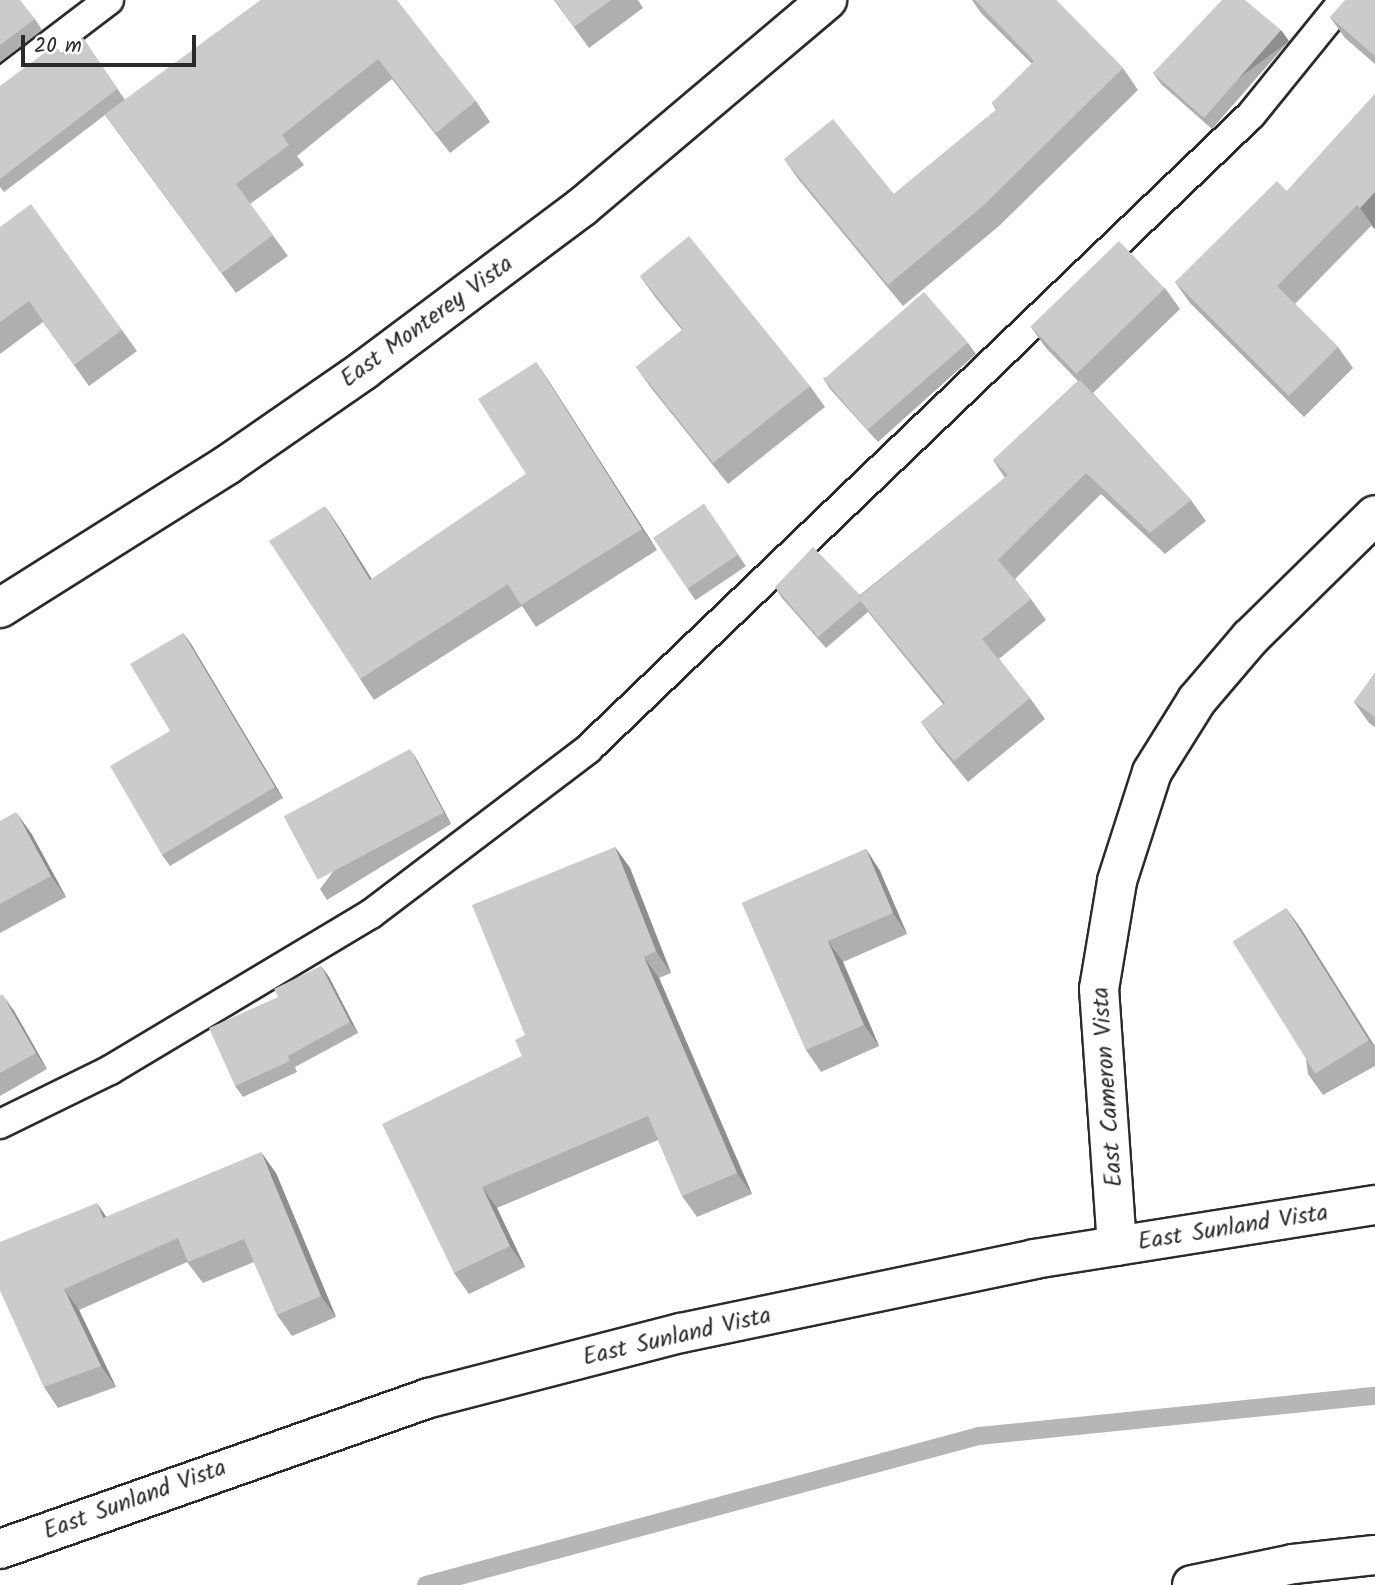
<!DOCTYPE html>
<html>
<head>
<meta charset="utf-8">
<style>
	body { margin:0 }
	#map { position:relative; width:1375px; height:1585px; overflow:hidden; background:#fff; font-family:Kalam,sans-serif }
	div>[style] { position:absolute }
	.stream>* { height:18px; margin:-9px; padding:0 9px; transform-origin:9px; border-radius:9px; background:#b6b6b6 }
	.roads { filter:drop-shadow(2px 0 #2b2b2b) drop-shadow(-2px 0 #2b2b2b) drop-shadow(0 2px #2b2b2b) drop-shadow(0 -2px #2b2b2b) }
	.service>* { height:28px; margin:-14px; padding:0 14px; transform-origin:14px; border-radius:14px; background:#fff }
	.minor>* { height:38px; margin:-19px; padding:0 19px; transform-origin:19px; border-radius:19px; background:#fff }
	.wall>* { inset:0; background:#afafaf; transform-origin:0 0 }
	.shaded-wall>* { inset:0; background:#8e8e8e; transform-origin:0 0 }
	.building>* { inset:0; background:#cbcbcb; transform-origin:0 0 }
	span { translate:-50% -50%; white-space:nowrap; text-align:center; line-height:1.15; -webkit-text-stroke:6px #fff; paint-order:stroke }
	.street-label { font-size:24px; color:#2b2b2b }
	.scale { position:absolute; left:21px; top:35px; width:175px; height:32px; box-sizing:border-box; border:4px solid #2b2b2b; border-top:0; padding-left:9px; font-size:21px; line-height:24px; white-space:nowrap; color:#2b2b2b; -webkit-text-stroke:5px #fff; paint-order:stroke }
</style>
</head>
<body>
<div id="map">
	<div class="stream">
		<div style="left:426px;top:1585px;width:573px;rotate:-15.08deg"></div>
		<div style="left:979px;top:1436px;width:398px;rotate:-5.8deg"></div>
	</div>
	<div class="roads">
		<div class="service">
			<div style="left:0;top:83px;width:137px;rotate:-37.3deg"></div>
			<div style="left:0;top:1124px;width:123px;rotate:-26.1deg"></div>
			<div style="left:110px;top:1070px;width:304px;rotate:-30.9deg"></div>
			<div style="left:371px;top:914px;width:273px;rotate:-37.2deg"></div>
			<div style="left:588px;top:749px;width:917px;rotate:-43.72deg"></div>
			<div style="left:1251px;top:115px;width:148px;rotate:-51deg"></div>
		</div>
		<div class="minor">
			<div style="left:0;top:608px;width:268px;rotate:-32.2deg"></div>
			<div style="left:227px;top:465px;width:167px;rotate:-34.7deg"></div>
			<div style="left:364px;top:370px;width:272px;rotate:-36.8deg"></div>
			<div style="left:582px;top:207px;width:321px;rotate:-40.2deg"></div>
			<div style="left:1117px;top:1246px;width:258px;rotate:-94deg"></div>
			<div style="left:1099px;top:989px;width:109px;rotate:-80.5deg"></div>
			<div style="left:1117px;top:881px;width:114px;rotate:-72.2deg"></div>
			<div style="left:1152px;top:772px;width:85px;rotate:-58deg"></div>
			<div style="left:1197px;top:700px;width:82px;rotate:-49.5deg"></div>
			<div style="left:1250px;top:638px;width:175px;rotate:-44.5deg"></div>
			<div style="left:0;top:1549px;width:455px;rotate:-19.4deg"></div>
			<div style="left:429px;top:1398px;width:260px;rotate:-14.5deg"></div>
			<div style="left:681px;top:1333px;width:361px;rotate:-11.8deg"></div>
			<div style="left:1034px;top:1259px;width:345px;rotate:-9deg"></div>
			<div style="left:1192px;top:1585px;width:103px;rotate:-11.7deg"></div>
			<div style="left:1293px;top:1564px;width:82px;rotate:-6.3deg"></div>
		</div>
	</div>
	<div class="wall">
		<div style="clip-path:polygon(0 0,35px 19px,42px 30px,0 62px)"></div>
		<div style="clip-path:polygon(261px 0,476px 101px,490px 122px,450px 153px,392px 79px,297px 156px,304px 165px,250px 204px,288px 256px,236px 293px,105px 115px,4px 192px,0 187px,0 86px,62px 54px,83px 38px,125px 100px)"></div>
		<div style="clip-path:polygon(554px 0,638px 0,643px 8px,589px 48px)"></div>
		<div style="clip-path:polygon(972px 0,1056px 0,1123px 68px,1138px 90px,999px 226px,903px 306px,799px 180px,784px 159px,894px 194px,996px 110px,992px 103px,1032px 64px,981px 13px)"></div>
		<div style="clip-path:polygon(1375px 0,1375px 64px,1345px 38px,1330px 17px)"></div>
		<div style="clip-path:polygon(1289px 41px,1212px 129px,1161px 84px,1153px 73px)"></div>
		<div style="clip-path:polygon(1375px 94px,1375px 229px,1371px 226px,1295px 304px,1338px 347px,1353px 368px,1304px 417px,1190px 303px,1175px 282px,1287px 191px)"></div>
		<div style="clip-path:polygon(0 227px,122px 330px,137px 351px,89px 386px,43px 322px,0 354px)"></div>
		<div style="clip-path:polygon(640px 276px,810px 386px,825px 407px,728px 484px,651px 388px,636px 367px,682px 330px,655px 297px)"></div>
		<div style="clip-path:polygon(1165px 288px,1180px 309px,1093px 393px,1191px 500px,1206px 521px,1165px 554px,1101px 494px,1015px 579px,1031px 599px,1046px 620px,999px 659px,1030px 698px,1045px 719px,968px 782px,936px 743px,921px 722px,943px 704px,868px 612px,826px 648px,782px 598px,775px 587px,860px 595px,1005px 478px,993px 460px,1078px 381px,1046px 348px,1031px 327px)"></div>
		<div style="clip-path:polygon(968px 343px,976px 354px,878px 442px,830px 389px,823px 378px)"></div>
		<div style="clip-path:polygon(536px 362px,550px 383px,657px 550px,536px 627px,522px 606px,374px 700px,360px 679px,325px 506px,339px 527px,372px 579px,526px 474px)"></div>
		<div style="left:704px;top:504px;width:75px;height:61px;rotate:56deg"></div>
		<div style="clip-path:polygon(183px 633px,191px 644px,283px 798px,170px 866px,162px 855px,170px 731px)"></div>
		<div style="clip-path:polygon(1375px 673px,1375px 727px,1369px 723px,1354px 702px)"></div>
		<div style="clip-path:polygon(417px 760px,451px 824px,327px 900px,320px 889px)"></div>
		<div style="clip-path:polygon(0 821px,31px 833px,66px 897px,0 933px)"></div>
		<div style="clip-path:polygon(615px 847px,630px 868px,671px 973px,659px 978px,752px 1194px,697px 1217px,682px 1196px,658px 1140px,497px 1208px,525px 1267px,469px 1294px,454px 1273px,522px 1056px,525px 1035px)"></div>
		<div style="clip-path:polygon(866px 849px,880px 871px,907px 934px,843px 962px,879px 1046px,821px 1072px,806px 1050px,742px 903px)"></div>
		<div style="clip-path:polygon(1286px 908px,1301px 929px,1375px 1046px,1375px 1066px,1323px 1095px,1308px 1074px)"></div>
		<div style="clip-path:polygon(321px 966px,329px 977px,358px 1033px,295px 1067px,297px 1072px,243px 1097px,235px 1086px,278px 997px)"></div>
		<div style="clip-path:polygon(0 996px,14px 1011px,47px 1069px,0 1096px)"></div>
		<div style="clip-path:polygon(276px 1173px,336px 1317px,292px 1336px,277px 1315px,254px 1262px,203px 1283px,187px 1262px,79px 1310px,116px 1387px,58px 1408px,44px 1387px,0 1290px,106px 1217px)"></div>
	</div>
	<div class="shaded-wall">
		<div style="left:1281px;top:30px;width:14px;height:117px;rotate:54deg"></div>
		<div style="clip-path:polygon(1375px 192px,1375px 229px,1360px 208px)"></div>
		<div style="clip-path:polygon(536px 362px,550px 383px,657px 550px,642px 529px)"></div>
		<div style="clip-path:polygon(325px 506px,339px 527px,385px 601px,370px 580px)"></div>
		<div style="clip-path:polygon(183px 633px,191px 644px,283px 798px,275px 787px)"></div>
		<div style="clip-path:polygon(410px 749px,417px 760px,451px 824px,444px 813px)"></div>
		<div style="clip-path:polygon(16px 812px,31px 833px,66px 897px,51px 876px)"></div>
		<div style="clip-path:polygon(615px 847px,630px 868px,671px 973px,656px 951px)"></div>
		<div style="clip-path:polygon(866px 849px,880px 871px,907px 934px,893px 913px)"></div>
		<div style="clip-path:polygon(1286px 908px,1301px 929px,1375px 1048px,1369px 1040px)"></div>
		<div style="clip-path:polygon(828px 941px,843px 962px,879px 1046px,864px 1025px)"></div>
		<div style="clip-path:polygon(644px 957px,659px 978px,752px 1194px,737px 1173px)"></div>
		<div style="clip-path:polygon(321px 966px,329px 977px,358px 1033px,350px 1022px)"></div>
		<div style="clip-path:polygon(2px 994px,14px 1011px,47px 1069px,36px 1053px)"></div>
		<div style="clip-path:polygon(261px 1152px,276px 1173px,336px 1317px,321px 1296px)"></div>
		<div style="clip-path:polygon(482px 1187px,497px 1208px,525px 1267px,510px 1246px)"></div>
		<div style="clip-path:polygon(97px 1203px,111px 1224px,103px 1218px)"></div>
		<div style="clip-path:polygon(64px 1289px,79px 1310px,116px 1387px,101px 1366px)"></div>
	</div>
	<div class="building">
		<div style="clip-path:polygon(0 0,20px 0,35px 19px,0 45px)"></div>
		<div style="clip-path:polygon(261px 0,397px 0,476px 101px,436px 133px,378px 59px,282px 135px,289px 145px,236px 184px,273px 235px,222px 273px,105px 114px)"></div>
		<div style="clip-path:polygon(555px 0,611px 0,574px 27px)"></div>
		<div style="clip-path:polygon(975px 0,1056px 0,1123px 68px,984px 205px,888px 285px,784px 159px,833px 119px,894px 194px,997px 109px,992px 103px,1034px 61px)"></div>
		<div style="clip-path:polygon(1222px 0,1245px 0,1281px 30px,1204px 118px,1153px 73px)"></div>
		<div style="clip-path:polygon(1345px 0,1375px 0,1375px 56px,1330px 17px)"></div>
		<div style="clip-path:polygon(83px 38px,117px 89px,0 179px,0 86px,55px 45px,62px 54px)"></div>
		<div style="clip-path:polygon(1375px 94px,1375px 192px,1360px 208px,1357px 205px,1277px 286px,1338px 347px,1289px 396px,1175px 282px,1277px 181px,1287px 191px)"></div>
		<div style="clip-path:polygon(31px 204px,122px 330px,74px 365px,29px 301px,0 322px,0 227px)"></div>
		<div style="clip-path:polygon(689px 236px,810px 386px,713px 463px,636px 367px,683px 329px,640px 276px)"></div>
		<div style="left:1119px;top:241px;width:66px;height:123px;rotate:46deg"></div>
		<div style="left:924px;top:292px;width:67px;height:133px;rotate:49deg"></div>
		<div style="clip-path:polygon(536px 362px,642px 529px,521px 605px,508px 584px,360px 679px,269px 541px,325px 506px,370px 580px,526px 474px,478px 399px)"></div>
		<div style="clip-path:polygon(1080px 380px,1191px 500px,1150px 533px,1086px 473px,998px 560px,1031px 599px,982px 639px,1030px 698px,954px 761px,921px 722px,945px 703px,858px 598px,1008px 475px,993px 460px)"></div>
		<div style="left:704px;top:504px;width:61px;height:61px;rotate:56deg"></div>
		<div style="clip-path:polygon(813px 547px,860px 595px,858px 598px,860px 601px,818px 637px,775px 587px)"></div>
		<div style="clip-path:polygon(183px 633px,275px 787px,162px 855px,110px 766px,170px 731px,130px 664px)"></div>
		<div style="clip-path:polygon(1375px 673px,1375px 717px,1354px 702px)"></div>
		<div style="left:410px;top:749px;width:72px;height:143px;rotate:62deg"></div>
		<div style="clip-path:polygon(16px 812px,51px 876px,0 904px,0 821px)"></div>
		<div style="clip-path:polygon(615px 847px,656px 951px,644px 957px,737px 1173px,682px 1196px,648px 1116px,482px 1187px,510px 1246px,454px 1273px,382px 1124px,522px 1056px,515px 1040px,525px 1035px,472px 905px)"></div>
		<div style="clip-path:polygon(866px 849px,893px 913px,828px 941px,864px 1025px,806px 1050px,742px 903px)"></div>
		<div style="left:1286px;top:908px;width:156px;height:63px;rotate:58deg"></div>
		<div style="clip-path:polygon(321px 966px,350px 1022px,288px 1056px,290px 1061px,235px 1086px,209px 1028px,278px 997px,274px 989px)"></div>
		<div style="clip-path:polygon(2px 994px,36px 1053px,0 1073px,0 996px)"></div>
		<div style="clip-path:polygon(261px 1152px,321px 1296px,277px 1315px,244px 1239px,188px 1262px,178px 1238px,64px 1289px,101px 1366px,44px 1387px,0 1290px,0 1242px,97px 1203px,103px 1218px)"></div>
	</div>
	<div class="street-label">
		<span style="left:427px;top:322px;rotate:-36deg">East Monterey Vista</span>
		<span style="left:1108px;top:1087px;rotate:-94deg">East Cameron Vista</span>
		<span style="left:1233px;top:1228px;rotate:-9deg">East Sunland Vista</span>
		<span style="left:677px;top:1337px;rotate:-13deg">East Sunland Vista</span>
		<span style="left:135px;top:1500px;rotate:-20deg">East Sunland Vista</span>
	</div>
	<div class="scale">20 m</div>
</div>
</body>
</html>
